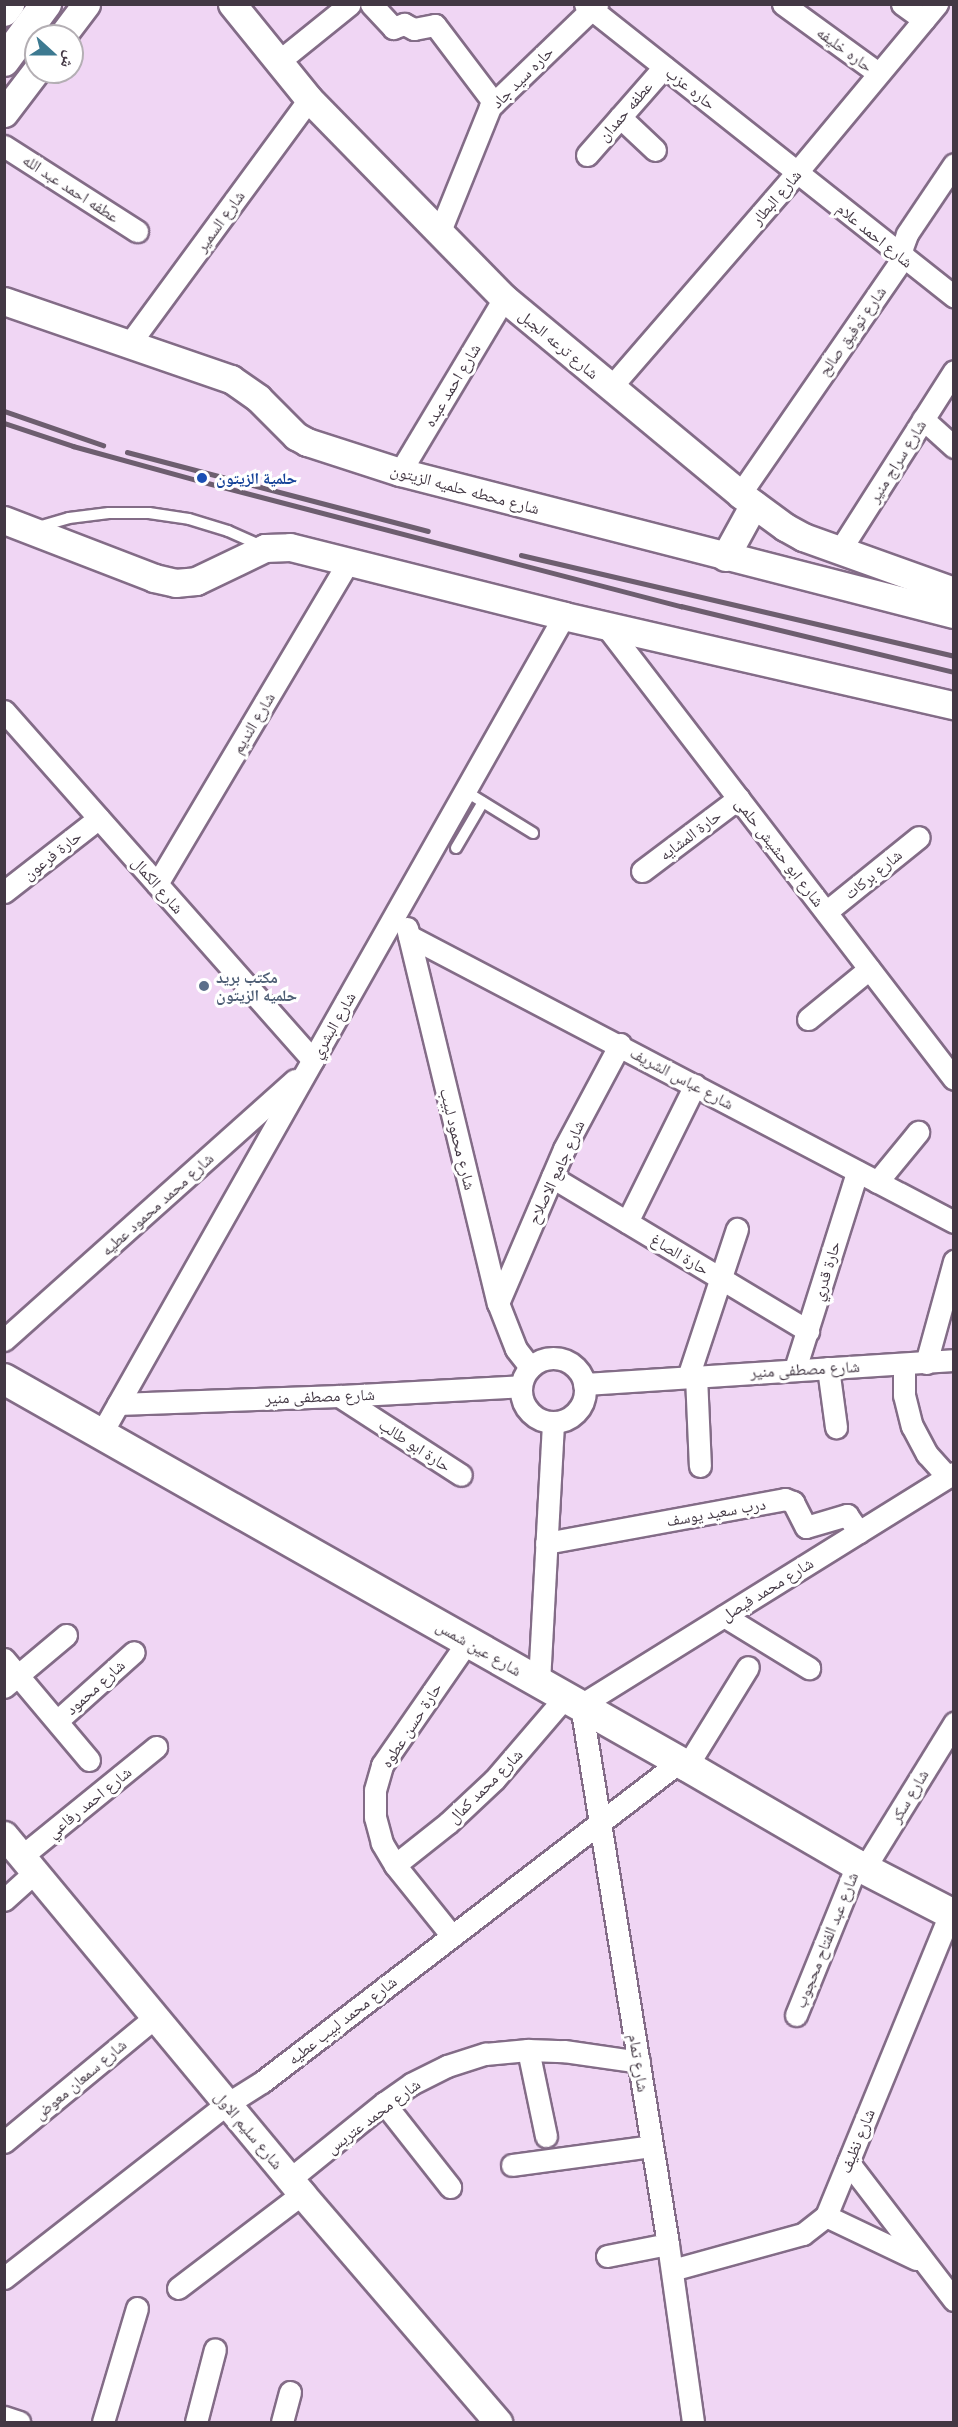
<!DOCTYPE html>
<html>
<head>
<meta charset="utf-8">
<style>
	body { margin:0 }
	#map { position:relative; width:958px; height:2427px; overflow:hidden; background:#f0d6f4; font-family:Lato,"Noto Naskh Arabic",sans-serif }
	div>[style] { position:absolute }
	.roads { filter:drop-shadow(2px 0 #836c87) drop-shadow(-2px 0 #836c87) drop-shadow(0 2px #836c87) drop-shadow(0 -2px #836c87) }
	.service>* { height:10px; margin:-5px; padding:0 5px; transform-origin:5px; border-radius:5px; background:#fff }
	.minor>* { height:21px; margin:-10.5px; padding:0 10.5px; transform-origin:10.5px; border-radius:10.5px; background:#fff }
	.minor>.ring { margin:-10.5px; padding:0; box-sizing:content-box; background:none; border:21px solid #fff; border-radius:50% }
	.tertiary>* { height:27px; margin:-13.5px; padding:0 13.5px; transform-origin:13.5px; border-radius:13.5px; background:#fff }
	.secondary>* { height:30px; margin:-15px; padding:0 15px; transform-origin:15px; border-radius:15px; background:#fff }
	.rail>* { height:4.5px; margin:-2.25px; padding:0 2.25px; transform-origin:2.25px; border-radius:2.25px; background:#6d5e6f }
	.dots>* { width:16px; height:16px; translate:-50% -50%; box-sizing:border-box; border:3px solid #fff; border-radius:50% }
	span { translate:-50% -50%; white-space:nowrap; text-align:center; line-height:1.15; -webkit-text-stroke:6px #fff; paint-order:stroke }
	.street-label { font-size:16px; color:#433844 }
	.transit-label { font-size:16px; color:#164399; font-weight:700 }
	.left { translate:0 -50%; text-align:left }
	.service-label { font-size:16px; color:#4e5e75; font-weight:700 }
	.frame { position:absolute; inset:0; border:6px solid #433844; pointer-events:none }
	.north { position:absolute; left:24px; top:24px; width:60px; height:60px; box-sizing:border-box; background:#fff; border:2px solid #b4afb4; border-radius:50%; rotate:111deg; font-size:16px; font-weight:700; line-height:24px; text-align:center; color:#433844 }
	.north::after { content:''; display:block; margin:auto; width:21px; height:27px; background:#3d7a91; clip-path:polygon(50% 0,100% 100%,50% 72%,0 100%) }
</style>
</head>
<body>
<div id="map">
	<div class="roads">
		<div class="service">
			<div style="left:38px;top:527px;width:32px;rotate:-16deg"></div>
			<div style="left:69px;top:518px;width:40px;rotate:-7.1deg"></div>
			<div style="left:109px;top:513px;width:40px"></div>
			<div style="left:149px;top:513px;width:40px;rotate:8.5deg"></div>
			<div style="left:189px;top:519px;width:41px;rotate:17.1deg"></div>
			<div style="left:228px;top:531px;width:37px;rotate:24deg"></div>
			<div style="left:465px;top:791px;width:80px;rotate:31.7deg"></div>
			<div style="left:456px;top:848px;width:53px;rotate:-59.6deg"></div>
		</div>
		<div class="minor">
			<div style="left:371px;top:4px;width:33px;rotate:47deg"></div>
			<div style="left:393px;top:28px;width:12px;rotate:-20deg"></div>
			<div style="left:404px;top:24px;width:11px;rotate:27deg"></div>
			<div style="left:414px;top:29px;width:21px;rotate:-11deg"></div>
			<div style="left:435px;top:25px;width:98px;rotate:52.9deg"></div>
			<div style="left:585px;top:4px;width:471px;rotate:38.4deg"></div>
			<div style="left:783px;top:4px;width:117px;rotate:36deg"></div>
			<div style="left:902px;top:4px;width:27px;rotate:36deg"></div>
			<div style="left:278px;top:62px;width:92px;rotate:-38.9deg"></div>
			<div style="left:620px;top:117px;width:48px;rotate:43.3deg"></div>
			<div style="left:4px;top:146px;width:158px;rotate:32.6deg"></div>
			<div style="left:587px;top:155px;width:117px;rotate:-48.8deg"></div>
			<div style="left:440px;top:231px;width:134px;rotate:-68deg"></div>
			<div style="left:490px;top:107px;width:149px;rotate:-43.9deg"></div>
			<div style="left:130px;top:343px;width:303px;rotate:-53.7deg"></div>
			<div style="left:611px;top:387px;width:284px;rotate:-49.1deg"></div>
			<div style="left:797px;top:172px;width:219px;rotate:-50.2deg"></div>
			<div style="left:923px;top:419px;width:42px;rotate:42.1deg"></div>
			<div style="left:400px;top:472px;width:203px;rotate:-59.1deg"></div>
			<div style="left:740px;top:494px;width:287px;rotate:-55.4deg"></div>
			<div style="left:903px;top:258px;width:10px;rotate:-96deg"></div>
			<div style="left:902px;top:248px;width:15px;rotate:-70deg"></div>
			<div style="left:907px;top:234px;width:84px;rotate:-56.1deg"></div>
			<div style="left:840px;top:550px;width:212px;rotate:-57.5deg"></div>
			<div style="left:606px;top:626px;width:571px;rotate:52.47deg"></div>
			<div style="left:4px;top:711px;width:466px;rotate:48.5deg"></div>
			<div style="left:642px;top:871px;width:121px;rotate:-37deg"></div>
			<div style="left:157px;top:884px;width:374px;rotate:-59.3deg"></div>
			<div style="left:4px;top:892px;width:120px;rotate:-37.9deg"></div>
			<div style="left:826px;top:912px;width:119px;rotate:-38.9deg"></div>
			<div style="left:407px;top:928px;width:386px;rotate:76.4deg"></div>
			<div style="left:498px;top:1303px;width:49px;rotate:68.6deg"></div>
			<div style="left:516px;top:1349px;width:23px;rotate:52deg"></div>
			<div style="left:409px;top:936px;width:615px;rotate:27.69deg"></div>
			<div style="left:808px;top:1019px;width:79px;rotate:-39.3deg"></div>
			<div style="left:552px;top:1177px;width:299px;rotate:31deg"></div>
			<div style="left:877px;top:1182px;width:65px;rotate:-50.6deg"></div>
			<div style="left:627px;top:1222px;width:153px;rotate:-63.6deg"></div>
			<div style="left:498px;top:1303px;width:168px;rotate:-66.8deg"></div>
			<div style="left:564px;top:1149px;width:119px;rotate:-61.9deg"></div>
			<div style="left:4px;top:1340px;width:390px;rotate:-41.8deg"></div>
			<div class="ring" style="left:521px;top:1358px;width:43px;height:43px"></div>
			<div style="left:926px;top:1363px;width:106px;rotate:-74.6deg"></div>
			<div style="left:904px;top:1364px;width:31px;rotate:90deg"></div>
			<div style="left:904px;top:1395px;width:32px;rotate:76deg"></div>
			<div style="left:912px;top:1426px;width:32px;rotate:62deg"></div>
			<div style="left:927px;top:1454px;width:31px;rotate:48deg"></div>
			<div style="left:828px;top:1368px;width:60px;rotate:82.3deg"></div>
			<div style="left:795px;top:1369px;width:207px;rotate:-72.5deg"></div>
			<div style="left:696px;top:1376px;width:90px;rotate:87.5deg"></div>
			<div style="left:688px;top:1377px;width:156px;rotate:-71.7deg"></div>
			<div style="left:584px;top:1384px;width:371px;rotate:-3.7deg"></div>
			<div style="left:339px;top:1396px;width:145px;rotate:32.9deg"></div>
			<div style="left:118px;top:1404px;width:221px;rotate:-2.1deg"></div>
			<div style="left:339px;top:1396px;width:182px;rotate:-3.1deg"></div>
			<div style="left:101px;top:1434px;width:940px;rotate:-60.49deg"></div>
			<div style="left:546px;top:1543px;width:243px;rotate:-10.4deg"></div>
			<div style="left:785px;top:1499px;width:9px;rotate:21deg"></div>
			<div style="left:793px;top:1502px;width:28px;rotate:63deg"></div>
			<div style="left:806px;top:1527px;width:43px;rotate:-16.3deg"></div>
			<div style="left:847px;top:1515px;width:21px;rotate:55deg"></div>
			<div style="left:724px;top:1616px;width:100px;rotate:31.5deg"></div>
			<div style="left:4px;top:1659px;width:132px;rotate:49.9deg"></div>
			<div style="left:539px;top:1682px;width:260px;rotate:-86.9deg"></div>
			<div style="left:4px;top:1687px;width:81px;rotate:-40deg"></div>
			<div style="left:57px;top:1721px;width:103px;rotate:-41.9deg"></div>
			<div style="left:687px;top:1766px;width:116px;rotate:-58.4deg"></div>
			<div style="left:22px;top:1856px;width:173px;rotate:-39.1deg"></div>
			<div style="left:395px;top:1865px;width:68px;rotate:-38.4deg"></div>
			<div style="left:448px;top:1823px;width:63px;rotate:-43.1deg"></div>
			<div style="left:494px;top:1780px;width:111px;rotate:-49.4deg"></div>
			<div style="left:864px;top:1869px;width:172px;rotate:-58.3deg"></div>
			<div style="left:4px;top:1900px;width:42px;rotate:-42.1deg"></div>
			<div style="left:452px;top:1936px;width:91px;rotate:-128.8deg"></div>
			<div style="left:395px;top:1865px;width:26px;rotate:-121deg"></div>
			<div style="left:382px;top:1843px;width:27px;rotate:-105deg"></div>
			<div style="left:375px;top:1817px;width:27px;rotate:-90deg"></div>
			<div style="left:375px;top:1790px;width:26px;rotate:-74deg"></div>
			<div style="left:382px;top:1765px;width:151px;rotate:-55.3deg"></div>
			<div style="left:796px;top:2015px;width:162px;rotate:-67.9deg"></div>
			<div style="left:528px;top:2050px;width:88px;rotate:78.2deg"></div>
			<div style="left:384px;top:2103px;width:107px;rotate:51.8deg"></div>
			<div style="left:4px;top:2142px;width:196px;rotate:-39.6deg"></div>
			<div style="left:848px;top:2162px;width:174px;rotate:52.5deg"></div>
			<div style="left:512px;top:2165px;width:141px;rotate:-7.7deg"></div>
			<div style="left:290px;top:2179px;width:121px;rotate:-39deg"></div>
			<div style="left:384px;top:2103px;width:33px;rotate:-35deg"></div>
			<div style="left:411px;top:2084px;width:40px;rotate:-26.6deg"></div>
			<div style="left:447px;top:2066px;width:40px;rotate:-18deg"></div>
			<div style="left:485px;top:2054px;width:43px;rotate:-5.3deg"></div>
			<div style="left:528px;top:2050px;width:36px;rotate:2deg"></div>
			<div style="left:564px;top:2051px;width:76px;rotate:8.3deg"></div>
			<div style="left:826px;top:2216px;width:100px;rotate:25.5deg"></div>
			<div style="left:607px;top:2256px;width:62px;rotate:-11.1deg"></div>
			<div style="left:672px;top:2270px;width:136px;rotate:-15.4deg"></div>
			<div style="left:803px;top:2234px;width:29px;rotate:-38deg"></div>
			<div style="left:826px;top:2216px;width:326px;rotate:-67.7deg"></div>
			<div style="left:4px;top:2278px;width:283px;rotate:-38deg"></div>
			<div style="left:227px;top:2104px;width:41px;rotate:-32.2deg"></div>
			<div style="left:262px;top:2082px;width:526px;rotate:-37.5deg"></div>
			<div style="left:178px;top:2288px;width:156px;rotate:-37.2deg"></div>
			<div style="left:4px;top:2417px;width:16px;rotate:18deg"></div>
			<div style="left:103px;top:2422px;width:119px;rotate:-73.4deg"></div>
			<div style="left:196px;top:2422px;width:75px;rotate:-75.4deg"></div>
			<div style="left:282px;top:2422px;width:31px;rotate:-75deg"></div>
			<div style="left:693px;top:2422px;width:180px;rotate:-98deg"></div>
			<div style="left:668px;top:2244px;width:546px;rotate:-99.17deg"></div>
			<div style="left:581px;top:1705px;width:439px;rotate:-31.9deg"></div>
		</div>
		<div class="tertiary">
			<div style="left:232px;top:4px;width:122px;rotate:51deg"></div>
			<div style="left:309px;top:99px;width:279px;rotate:45.6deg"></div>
			<div style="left:504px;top:298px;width:307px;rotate:39.7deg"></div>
			<div style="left:740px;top:494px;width:56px;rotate:36.3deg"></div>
			<div style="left:785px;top:527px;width:21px;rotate:29deg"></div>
			<div style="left:803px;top:537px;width:160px;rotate:19.7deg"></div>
			<div style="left:62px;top:36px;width:40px;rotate:-53deg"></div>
			<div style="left:4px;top:113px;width:53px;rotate:-52.7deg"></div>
			<div style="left:4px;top:301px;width:240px;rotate:19deg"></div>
			<div style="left:231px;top:379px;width:33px;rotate:35deg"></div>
			<div style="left:258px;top:398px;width:54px;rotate:45deg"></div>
			<div style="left:296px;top:436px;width:13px;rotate:29deg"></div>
			<div style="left:307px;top:442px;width:98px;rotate:17.9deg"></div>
			<div style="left:400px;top:472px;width:572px;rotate:14.38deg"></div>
			<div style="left:4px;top:520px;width:161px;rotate:21.1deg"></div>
			<div style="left:154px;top:578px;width:22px;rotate:13deg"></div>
			<div style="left:175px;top:583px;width:21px;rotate:-5deg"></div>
			<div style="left:196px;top:581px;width:76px;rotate:-25.6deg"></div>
			<div style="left:265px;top:548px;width:25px;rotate:-2deg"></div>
			<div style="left:290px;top:547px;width:283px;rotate:14.1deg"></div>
			<div style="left:564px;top:616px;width:400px;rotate:12.9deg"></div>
			<div style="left:725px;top:557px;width:60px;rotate:-61.3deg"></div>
			<div style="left:4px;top:1835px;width:467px;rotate:50.3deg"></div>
			<div style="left:302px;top:2194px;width:301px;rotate:49.3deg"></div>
		</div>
		<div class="secondary">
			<div style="left:4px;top:11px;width:9px;rotate:-54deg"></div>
			<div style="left:4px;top:61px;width:71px;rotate:-53.6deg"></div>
			<div style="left:4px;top:1379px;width:785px;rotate:29.54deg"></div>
			<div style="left:687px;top:1766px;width:197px;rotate:30.2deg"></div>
			<div style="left:857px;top:1865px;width:109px;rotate:27.3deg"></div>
		</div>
	</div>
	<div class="rail">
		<div style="left:4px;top:411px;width:105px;rotate:19deg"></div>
		<div style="left:4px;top:423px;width:73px;rotate:18.4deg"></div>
		<div style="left:73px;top:446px;width:132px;rotate:15.4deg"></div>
		<div style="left:200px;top:481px;width:497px;rotate:14.6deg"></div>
		<div style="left:681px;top:606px;width:281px;rotate:13.6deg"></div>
		<div style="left:127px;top:452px;width:311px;rotate:14.7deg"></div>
		<div style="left:521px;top:555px;width:445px;rotate:13.1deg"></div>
	</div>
	<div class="dots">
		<div style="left:202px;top:478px;background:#1a4fb4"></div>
		<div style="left:204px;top:986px;background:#5c6f8a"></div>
	</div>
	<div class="street-label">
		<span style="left:845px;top:49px;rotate:36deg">حاره خليفه</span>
		<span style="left:522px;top:77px;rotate:-45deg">حاره سيد جاد</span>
		<span style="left:691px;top:88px;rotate:38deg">حاره عزب</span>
		<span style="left:625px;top:111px;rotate:-49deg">عطفه حمدان</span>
		<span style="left:71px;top:188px;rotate:33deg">عطفه احمد عبد الله</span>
		<span style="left:776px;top:197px;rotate:-49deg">شارع البطار</span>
		<span style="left:220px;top:221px;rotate:-54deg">شارع السمير</span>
		<span style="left:875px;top:235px;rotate:39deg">شارع احمد علام</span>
		<span style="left:852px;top:331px;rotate:-55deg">شارع توفيق صالح</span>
		<span style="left:559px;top:344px;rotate:40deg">شارع ترعه الجبل</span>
		<span style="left:452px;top:385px;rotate:-59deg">شارع احمد عبده</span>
		<span style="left:897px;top:461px;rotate:-58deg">شارع سراج منير</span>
		<span style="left:465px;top:489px;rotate:15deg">شارع محطه حلميه الزيتون</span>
		<span style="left:253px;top:723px;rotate:-59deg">شارع النديم</span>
		<span style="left:690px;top:835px;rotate:-37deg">حارة المشايه</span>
		<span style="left:780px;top:852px;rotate:52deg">شارع ابو حشيش حلمى</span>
		<span style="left:52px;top:855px;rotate:-38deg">حارة فرعون</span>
		<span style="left:873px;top:874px;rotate:-39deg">شارع بركات</span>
		<span style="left:158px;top:885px;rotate:49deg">شارع الكمال</span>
		<span style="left:333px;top:1025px;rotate:-60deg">شارع البشري</span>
		<span style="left:682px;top:1078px;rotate:28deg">شارع عباس الشريف</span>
		<span style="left:458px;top:1139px;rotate:76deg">شارع محمود لبيب</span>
		<span style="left:556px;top:1172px;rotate:-65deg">شارع جامع الاصلاح</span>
		<span style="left:157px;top:1204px;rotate:-42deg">شارع محمد محمود عطيه</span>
		<span style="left:680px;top:1254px;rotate:31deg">حارة الصاغ</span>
		<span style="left:826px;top:1271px;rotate:-73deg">حارة قدري</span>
		<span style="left:805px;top:1369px;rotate:-3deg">شارع مصطفى منير</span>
		<span style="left:320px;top:1396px;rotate:-2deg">شارع مصطفى منير</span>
		<span style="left:415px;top:1445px;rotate:33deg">حارة ابو طالب</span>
		<span style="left:716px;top:1512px;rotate:-10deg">درب سعيد يوسف</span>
		<span style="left:767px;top:1589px;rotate:-32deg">شارع محمد فيصل</span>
		<span style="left:479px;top:1648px;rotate:30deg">شارع عين شمس</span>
		<span style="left:95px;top:1687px;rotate:-42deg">شارع محمود</span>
		<span style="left:411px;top:1725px;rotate:-57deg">حارة حسن عطوه</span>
		<span style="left:485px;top:1786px;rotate:-45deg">شارع محمد كمال</span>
		<span style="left:909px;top:1796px;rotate:-59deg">شارع سكر</span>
		<span style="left:89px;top:1802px;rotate:-39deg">شارع احمد رفاعي</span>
		<span style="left:826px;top:1940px;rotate:-68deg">شارع عبد الفتاح محجوب</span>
		<span style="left:342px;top:2020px;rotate:-38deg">شارع محمد لبيب عطيه</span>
		<span style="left:639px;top:2063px;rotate:81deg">شارع تمام</span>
		<span style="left:80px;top:2079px;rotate:-40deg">شارع سمعان معوض</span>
		<span style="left:373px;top:2116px;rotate:-37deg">شارع محمد عتريس</span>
		<span style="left:249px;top:2130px;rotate:50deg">شارع سليم الاول</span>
		<span style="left:857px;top:2141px;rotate:-68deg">شارع نظيف</span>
	</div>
	<div class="transit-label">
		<span class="left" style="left:216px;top:478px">حلمية الزيتون</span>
	</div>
	<div class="service-label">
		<span class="left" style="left:216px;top:986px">مكتب بريد<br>حلميه الزيتون</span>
	</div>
	<div class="frame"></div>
	<div class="north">ش</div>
</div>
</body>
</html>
